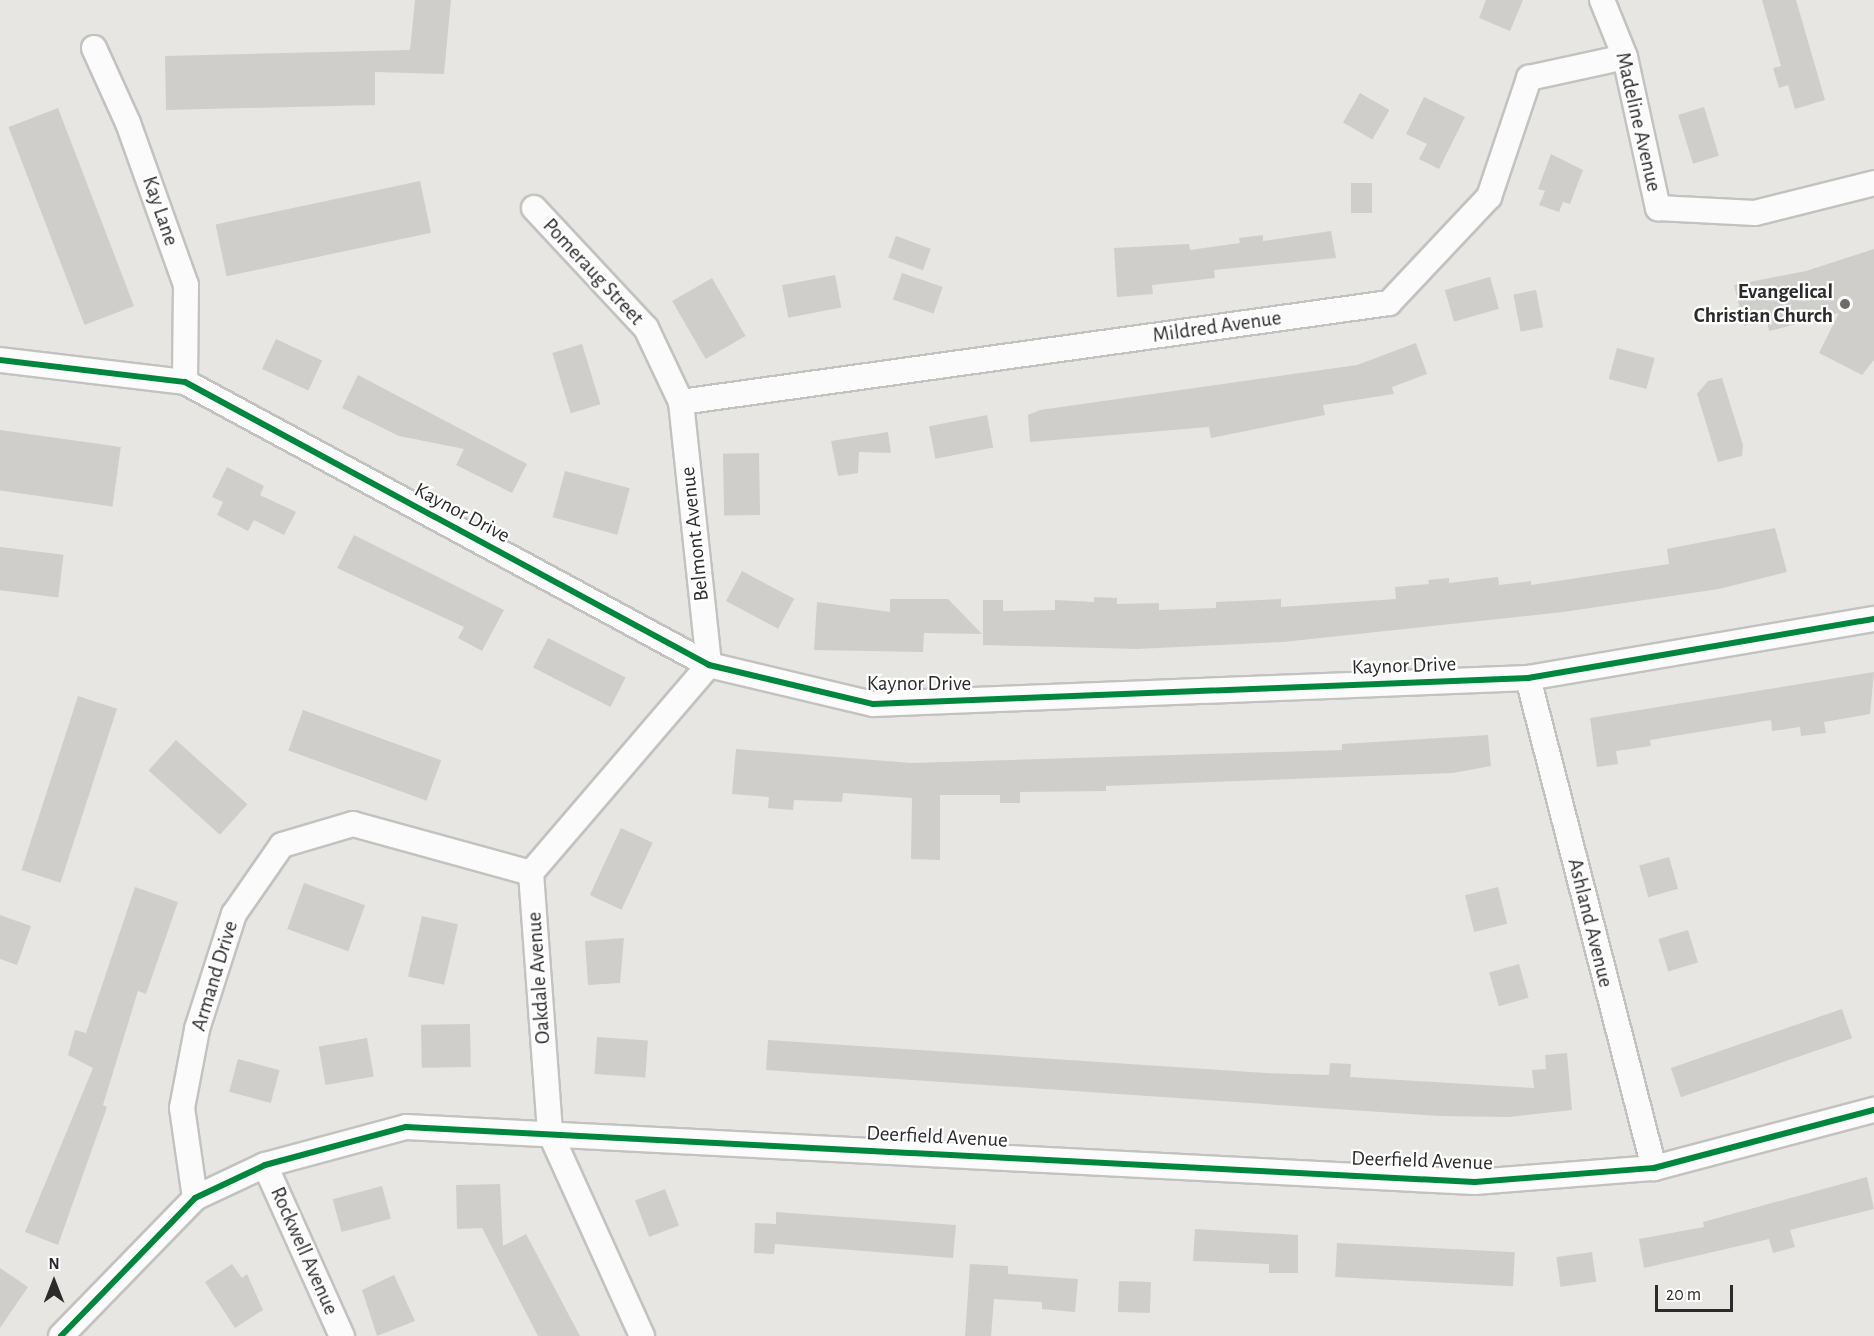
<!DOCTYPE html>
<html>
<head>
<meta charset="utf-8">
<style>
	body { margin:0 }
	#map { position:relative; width:1874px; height:1336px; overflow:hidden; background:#e8e6e2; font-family:"Alegreya Sans",sans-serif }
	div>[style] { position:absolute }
	.building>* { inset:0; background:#d0cecb; transform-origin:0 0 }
	.roads { filter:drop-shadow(2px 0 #c2c2c1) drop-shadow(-2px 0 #c2c2c1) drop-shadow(0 2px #c2c2c1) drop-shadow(0 -2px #c2c2c1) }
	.street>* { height:24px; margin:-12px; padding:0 12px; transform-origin:12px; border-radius:12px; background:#fcfbfb }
	.cycleway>* { height:6px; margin:-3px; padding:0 3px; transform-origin:3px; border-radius:3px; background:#00873e }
	.dots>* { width:16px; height:16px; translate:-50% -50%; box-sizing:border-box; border:3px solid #fff; border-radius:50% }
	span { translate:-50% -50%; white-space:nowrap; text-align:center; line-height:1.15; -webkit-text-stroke:4.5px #fff; paint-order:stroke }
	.street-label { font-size:21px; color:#2b2b2b }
	.poi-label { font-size:21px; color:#2b2b2b; font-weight:700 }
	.right { translate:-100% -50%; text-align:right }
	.north { position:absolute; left:24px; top:1252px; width:60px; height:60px; -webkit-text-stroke:4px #fff; paint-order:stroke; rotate:0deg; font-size:16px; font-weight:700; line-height:24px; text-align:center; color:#2b2b2b }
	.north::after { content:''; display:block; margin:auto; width:21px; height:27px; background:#2b2b2b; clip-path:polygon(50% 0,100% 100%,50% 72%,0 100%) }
	.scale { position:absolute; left:1655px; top:1285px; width:78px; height:27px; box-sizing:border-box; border:3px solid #2b2b2b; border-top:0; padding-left:8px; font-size:18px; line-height:21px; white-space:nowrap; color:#2b2b2b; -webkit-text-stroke:4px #fff; paint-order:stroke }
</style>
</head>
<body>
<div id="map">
	<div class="building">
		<div style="clip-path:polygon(415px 0,451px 0,444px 74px,375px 72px,375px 105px,166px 110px,165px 56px,410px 50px)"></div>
		<div style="clip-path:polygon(1486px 0,1523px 0,1510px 31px,1479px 18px)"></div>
		<div style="clip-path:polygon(1762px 0,1796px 0,1825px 100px,1795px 109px,1788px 85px,1779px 88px,1773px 68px,1781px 66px)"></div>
		<div style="left:1360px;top:93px;width:34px;height:34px;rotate:30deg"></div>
		<div style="clip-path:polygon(1424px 97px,1465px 117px,1439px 169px,1419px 159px,1427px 144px,1406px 134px)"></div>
		<div style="left:1704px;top:107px;width:51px;height:27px;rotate:73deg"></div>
		<div style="left:58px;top:108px;width:212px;height:53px;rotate:69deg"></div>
		<div style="clip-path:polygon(1551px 154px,1583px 170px,1570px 204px,1563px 202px,1559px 212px,1539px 205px,1545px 191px,1538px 189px)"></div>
		<div style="left:420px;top:181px;width:53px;height:209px;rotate:78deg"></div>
		<div style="left:1351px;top:183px;width:21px;height:30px"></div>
		<div style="clip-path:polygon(1331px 231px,1336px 258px,1214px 270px,1215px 278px,1152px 285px,1153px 294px,1117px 297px,1114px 248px,1189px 244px,1190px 250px,1240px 243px,1239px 238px,1263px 235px,1263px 241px)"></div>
		<div style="left:896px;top:236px;width:37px;height:23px;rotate:20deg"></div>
		<div style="clip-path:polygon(1874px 249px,1874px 360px,1862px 375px,1819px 353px,1839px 313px,1769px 331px,1767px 320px,1744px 326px,1734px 285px,1806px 271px)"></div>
		<div style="left:902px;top:273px;width:43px;height:28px;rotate:19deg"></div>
		<div style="left:835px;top:275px;width:33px;height:54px;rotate:79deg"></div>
		<div style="left:1490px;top:277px;width:33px;height:47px;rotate:74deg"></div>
		<div style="left:712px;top:278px;width:67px;height:46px;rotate:60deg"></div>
		<div style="left:1536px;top:290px;width:38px;height:23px;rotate:79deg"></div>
		<div style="left:276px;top:339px;width:51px;height:33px;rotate:25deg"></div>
		<div style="clip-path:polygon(1416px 343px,1427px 374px,1392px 387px,1394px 394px,1323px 405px,1325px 415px,1211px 438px,1209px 427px,1030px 442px,1028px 415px,1040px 410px,1357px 365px)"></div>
		<div style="left:582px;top:344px;width:63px;height:31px;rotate:73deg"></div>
		<div style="left:1617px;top:348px;width:39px;height:32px;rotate:15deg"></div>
		<div style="clip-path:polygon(358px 375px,527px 464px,512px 493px,456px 465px,464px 449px,399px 436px,342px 408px)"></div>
		<div style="clip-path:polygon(1722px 378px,1743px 445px,1742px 456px,1718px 462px,1697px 394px,1708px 381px)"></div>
		<div style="left:987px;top:415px;width:33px;height:59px;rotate:79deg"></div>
		<div style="left:0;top:430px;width:122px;height:60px;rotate:8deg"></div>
		<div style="clip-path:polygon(888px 432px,891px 453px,859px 452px,858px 473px,838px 476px,831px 441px)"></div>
		<div style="left:759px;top:453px;width:62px;height:36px;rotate:89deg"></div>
		<div style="clip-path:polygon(227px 467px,264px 486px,260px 495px,296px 512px,284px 535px,254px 520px,248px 531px,217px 515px,223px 502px,212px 497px)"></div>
		<div style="left:565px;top:471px;width:67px;height:48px;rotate:15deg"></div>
		<div style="clip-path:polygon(1775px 528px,1787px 572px,1719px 589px,1563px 612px,1283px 642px,1137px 649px,983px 645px,983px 600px,1003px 600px,1003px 611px,1055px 610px,1055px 600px,1094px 602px,1094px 597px,1117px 598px,1117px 604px,1159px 603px,1159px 610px,1216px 608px,1216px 602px,1281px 599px,1281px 607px,1396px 599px,1395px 587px,1429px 584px,1428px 580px,1449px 578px,1449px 583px,1498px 577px,1499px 585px,1531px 581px,1531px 585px,1669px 564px,1667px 549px)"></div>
		<div style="clip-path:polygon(354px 535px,504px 610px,482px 651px,458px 638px,464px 627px,337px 568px)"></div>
		<div style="left:0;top:547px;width:64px;height:43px;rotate:7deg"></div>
		<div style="left:742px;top:571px;width:59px;height:34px;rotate:28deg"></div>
		<div style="clip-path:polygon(890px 599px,948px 599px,982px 634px,924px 633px,923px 652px,814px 650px,817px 602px,890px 612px)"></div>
		<div style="left:548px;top:638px;width:87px;height:33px;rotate:27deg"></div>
		<div style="clip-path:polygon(1874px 672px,1870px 714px,1824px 722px,1826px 733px,1801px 736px,1800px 727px,1772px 731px,1771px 720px,1650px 740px,1651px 746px,1616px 751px,1618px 764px,1597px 767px,1590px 718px)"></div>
		<div style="left:78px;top:696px;width:41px;height:183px;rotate:18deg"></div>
		<div style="left:303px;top:710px;width:147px;height:43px;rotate:20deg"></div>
		<div style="clip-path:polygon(1488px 735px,1491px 766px,1453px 773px,1106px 786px,1106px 791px,1020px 792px,1020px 803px,1000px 803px,1000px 795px,940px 795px,940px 860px,911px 859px,912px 798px,843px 793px,842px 802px,794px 800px,793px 810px,768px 808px,769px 797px,732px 794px,736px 749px,911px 763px,1342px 750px,1342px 744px)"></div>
		<div style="left:176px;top:740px;width:96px;height:41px;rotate:42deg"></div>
		<div style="left:621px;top:828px;width:35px;height:74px;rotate:25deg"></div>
		<div style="left:1669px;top:857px;width:33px;height:31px;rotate:74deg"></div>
		<div style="left:304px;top:883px;width:65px;height:49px;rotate:20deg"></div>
		<div style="clip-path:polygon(135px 887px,178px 902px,146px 994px,138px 991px,103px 1105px,107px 1107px,58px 1245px,25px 1232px,93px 1068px,68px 1055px,75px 1030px,86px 1033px)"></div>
		<div style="left:1498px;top:887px;width:38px;height:34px;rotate:76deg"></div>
		<div style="clip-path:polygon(0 915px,31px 926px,17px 965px,0 959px)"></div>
		<div style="left:422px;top:916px;width:37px;height:62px;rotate:13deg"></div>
		<div style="left:1688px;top:930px;width:34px;height:31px;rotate:73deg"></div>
		<div style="clip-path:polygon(624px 938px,620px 983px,588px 985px,585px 941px)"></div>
		<div style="left:1519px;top:964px;width:35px;height:31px;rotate:74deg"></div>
		<div style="left:1842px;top:1009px;width:31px;height:181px;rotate:71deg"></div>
		<div style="left:470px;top:1024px;width:43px;height:49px;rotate:89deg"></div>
		<div style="left:597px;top:1037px;width:51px;height:37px;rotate:4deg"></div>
		<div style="left:367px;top:1038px;width:39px;height:49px;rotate:80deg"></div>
		<div style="clip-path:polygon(768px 1040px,1266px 1073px,1329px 1075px,1330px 1063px,1351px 1064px,1350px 1077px,1534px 1088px,1532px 1070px,1546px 1069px,1545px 1055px,1567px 1053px,1572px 1110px,1509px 1117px,1439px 1116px,766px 1070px)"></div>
		<div style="left:238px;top:1059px;width:43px;height:34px;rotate:15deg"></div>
		<div style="clip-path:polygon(1867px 1177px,1874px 1209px,1790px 1230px,1795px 1247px,1773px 1253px,1769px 1239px,1644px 1268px,1639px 1239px,1704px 1227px,1703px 1222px)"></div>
		<div style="clip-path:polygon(500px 1184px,503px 1246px,526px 1234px,580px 1336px,538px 1336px,482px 1228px,457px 1229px,456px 1185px)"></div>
		<div style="left:382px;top:1186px;width:34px;height:51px;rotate:75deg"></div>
		<div style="left:665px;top:1189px;width:39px;height:32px;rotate:69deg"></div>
		<div style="clip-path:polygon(776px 1212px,956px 1225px,953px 1258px,775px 1244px,774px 1254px,754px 1253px,755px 1223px,776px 1224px)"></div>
		<div style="clip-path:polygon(1195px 1229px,1298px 1235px,1298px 1273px,1269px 1273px,1269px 1264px,1193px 1261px)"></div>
		<div style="left:1337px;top:1243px;width:178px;height:34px;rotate:3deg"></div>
		<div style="left:1592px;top:1252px;width:30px;height:36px;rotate:82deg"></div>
		<div style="clip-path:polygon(232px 1264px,242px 1278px,247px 1274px,263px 1310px,235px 1328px,205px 1282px)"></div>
		<div style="clip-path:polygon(970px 1264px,1008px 1266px,1008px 1274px,1078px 1279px,1075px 1312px,1042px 1309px,1042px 1302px,994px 1299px,991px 1336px,965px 1336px)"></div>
		<div style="clip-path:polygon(0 1268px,28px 1287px,0 1328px)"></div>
		<div style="clip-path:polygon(394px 1275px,415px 1321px,377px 1336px,362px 1290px)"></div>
		<div style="left:1119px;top:1281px;width:32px;height:31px;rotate:2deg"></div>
	</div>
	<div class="roads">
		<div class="street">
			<div style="left:1602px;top:0;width:61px;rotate:68deg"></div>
			<div style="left:1625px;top:57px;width:155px;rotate:77.7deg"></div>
			<div style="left:1658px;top:208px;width:97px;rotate:3deg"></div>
			<div style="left:1755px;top:213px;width:123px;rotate:-14.1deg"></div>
			<div style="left:94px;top:48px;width:82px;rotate:65.6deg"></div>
			<div style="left:128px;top:123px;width:172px;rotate:70.3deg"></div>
			<div style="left:186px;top:285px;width:97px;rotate:90.6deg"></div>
			<div style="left:534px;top:208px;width:164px;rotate:47deg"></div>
			<div style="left:646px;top:328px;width:82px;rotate:64.7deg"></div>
			<div style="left:681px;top:402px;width:264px;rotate:83.9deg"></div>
			<div style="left:709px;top:665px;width:274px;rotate:130.6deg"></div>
			<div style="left:531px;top:873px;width:261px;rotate:85.8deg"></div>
			<div style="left:550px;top:1133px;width:223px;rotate:65.6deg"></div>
			<div style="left:0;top:360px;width:186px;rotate:6.8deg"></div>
			<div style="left:185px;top:382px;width:596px;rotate:28.37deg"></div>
			<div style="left:709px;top:665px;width:169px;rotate:13.4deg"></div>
			<div style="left:873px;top:704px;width:656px;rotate:-2.27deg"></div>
			<div style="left:1528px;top:678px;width:351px;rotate:-9.7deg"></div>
			<div style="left:681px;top:402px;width:715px;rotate:-7.96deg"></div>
			<div style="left:1389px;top:303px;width:146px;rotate:-46.7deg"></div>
			<div style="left:1489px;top:197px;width:126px;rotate:-71.4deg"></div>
			<div style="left:1529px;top:78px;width:98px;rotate:-12.3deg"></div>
			<div style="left:1528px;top:678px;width:506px;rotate:75.58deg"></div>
			<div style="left:265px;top:1165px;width:188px;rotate:65.8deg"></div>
			<div style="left:195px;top:1198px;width:91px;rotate:-98.2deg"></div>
			<div style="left:182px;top:1108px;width:80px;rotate:-79.2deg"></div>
			<div style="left:197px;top:1029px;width:121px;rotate:-72.2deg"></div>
			<div style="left:234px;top:914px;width:84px;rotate:-55.2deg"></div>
			<div style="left:282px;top:845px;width:74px;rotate:-16.5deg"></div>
			<div style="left:353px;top:824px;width:185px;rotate:15.4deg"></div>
			<div style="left:61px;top:1336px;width:192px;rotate:-45.8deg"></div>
			<div style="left:195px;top:1198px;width:77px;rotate:-25.2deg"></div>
			<div style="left:265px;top:1165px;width:146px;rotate:-15.1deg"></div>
			<div style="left:406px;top:1127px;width:1070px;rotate:2.95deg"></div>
			<div style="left:1475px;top:1182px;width:180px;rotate:-4.5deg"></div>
			<div style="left:1654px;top:1168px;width:228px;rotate:-14.8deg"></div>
		</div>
	</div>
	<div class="cycleway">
		<div style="left:0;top:360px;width:186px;rotate:6.8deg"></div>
		<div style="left:185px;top:382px;width:596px;rotate:28.37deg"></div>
		<div style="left:709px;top:665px;width:169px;rotate:13.4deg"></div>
		<div style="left:873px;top:704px;width:656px;rotate:-2.27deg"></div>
		<div style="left:1528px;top:678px;width:351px;rotate:-9.7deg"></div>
		<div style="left:61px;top:1336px;width:192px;rotate:-45.8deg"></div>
		<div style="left:195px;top:1198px;width:77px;rotate:-25.2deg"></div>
		<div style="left:265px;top:1165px;width:146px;rotate:-15.1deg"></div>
		<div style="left:406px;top:1127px;width:1070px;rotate:2.95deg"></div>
		<div style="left:1475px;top:1182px;width:180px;rotate:-4.5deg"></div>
		<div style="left:1654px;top:1168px;width:228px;rotate:-14.8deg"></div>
	</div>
	<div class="dots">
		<div style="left:1845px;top:304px;background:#6d6c6b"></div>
	</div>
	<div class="street-label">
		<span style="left:1638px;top:122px;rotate:77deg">Madeline Avenue</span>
		<span style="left:160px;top:211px;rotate:71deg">Kay Lane</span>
		<span style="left:593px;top:272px;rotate:47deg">Pomeraug Street</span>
		<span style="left:1217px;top:327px;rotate:-8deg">Mildred Avenue</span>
		<span style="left:462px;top:513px;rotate:28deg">Kaynor Drive</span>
		<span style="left:695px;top:534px;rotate:-96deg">Belmont Avenue</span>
		<span style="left:1404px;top:666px;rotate:-2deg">Kaynor Drive</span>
		<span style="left:919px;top:684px">Kaynor Drive</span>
		<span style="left:1590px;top:923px;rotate:76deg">Ashland Avenue</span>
		<span style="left:215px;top:976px;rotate:-73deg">Armand Drive</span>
		<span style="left:539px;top:978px;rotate:-94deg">Oakdale Avenue</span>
		<span style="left:937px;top:1137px;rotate:3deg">Deerfield Avenue</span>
		<span style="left:1422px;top:1161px;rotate:2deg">Deerfield Avenue</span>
		<span style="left:304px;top:1251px;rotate:66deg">Rockwell Avenue</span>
	</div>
	<div class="poi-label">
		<span class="right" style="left:1833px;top:304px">Evangelical<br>Christian Church</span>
	</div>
	<div class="north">N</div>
	<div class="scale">20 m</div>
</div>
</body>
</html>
